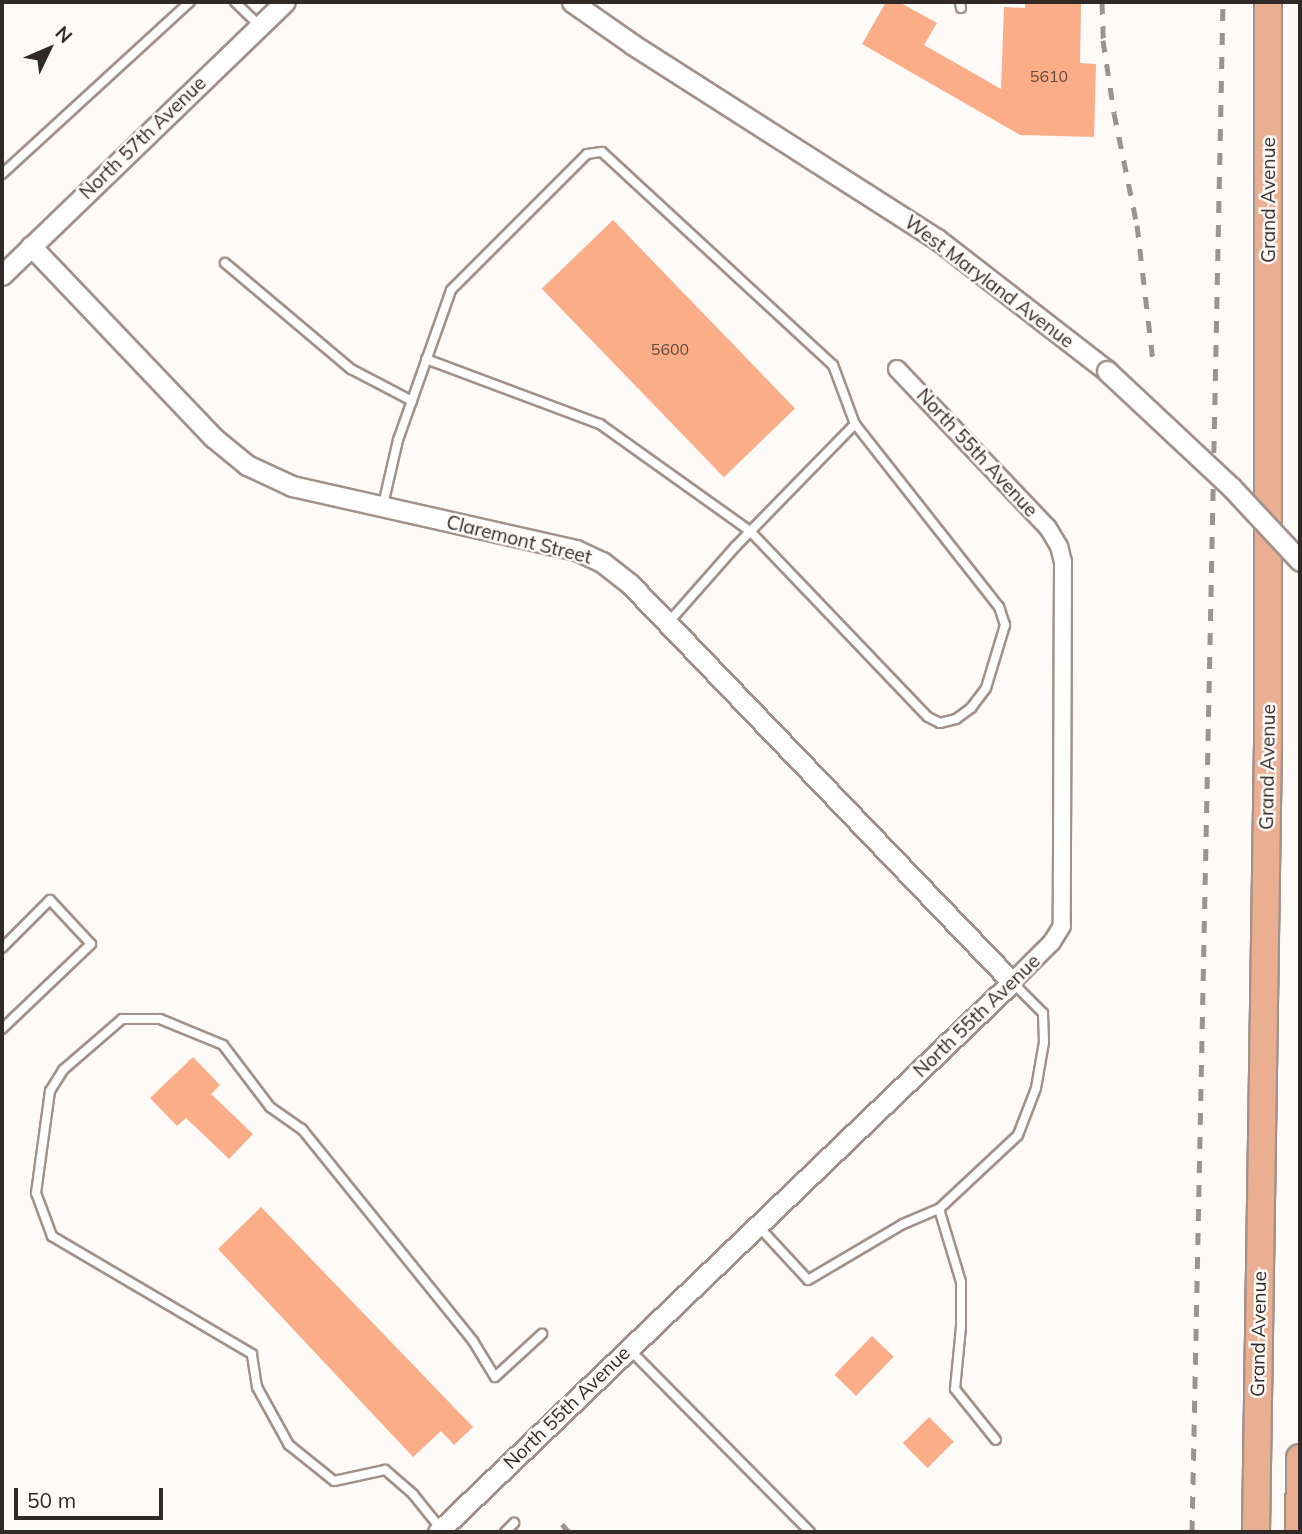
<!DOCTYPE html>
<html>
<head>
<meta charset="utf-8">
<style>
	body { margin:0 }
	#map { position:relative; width:1302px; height:1534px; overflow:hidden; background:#fefaf8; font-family:Mulish,sans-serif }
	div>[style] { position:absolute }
	.building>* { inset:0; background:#faad86; transform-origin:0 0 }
	.roads { filter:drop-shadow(2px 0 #a29189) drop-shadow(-2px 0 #a29189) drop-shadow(0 2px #a29189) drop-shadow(0 -2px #a29189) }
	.service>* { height:8px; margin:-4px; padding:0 4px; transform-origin:4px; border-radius:4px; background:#fff }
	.minor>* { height:16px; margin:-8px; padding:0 8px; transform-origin:8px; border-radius:8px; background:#fff }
	.tertiary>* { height:19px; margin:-9.5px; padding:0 9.5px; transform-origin:9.5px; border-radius:9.5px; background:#fff }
	.trunk>* { height:26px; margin:-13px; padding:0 13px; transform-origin:13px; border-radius:13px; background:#eaae90 }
	.rail>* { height:5px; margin-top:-2.5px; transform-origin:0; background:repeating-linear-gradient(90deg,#999491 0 12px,transparent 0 24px) }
	.bridges { filter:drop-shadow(2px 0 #a29189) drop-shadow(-2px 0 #a29189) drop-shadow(0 2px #a29189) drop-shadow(0 -2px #a29189) }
	.tertiary-bridge>* { height:19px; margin:-9.5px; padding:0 9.5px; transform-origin:9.5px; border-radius:9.5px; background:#fff }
	span { translate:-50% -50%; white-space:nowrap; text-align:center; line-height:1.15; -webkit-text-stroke:5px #fefaf8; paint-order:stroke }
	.number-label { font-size:16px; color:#624a3e }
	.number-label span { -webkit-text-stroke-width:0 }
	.street-label { font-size:19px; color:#302926 }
	.frame { position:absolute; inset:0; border:4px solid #302926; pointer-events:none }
	.north { position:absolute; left:14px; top:14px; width:70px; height:70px; -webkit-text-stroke:5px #fefaf8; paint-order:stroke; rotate:46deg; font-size:19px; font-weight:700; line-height:28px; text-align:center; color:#302926 }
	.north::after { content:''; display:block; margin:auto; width:24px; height:32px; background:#302926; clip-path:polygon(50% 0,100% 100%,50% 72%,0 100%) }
	.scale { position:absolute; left:14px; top:1488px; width:149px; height:32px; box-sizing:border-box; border:4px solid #302926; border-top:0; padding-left:9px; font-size:21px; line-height:24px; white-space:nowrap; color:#302926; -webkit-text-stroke:5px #fefaf8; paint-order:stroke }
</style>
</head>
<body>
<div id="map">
	<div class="building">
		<div style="clip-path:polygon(886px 2px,899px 2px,937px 23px,924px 45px,1001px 89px,1004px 7px,1025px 8px,1025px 2px,1081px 2px,1080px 63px,1096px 64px,1094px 137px,1020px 135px,862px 44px)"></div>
		<div style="left:613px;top:220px;width:262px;height:99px;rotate:46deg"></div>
		<div style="clip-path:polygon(193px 1057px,220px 1085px,211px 1094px,253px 1134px,229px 1159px,186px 1118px,177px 1126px,150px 1098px)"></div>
		<div style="clip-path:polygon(261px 1207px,473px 1427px,454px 1445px,441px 1431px,413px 1457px,218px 1249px)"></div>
		<div style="left:872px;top:1336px;width:30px;height:54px;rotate:44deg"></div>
		<div style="left:929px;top:1417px;width:35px;height:37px;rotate:45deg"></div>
	</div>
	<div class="roads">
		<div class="service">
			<div style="left:235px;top:2px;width:35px;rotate:44deg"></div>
			<div style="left:960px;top:2px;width:6px;rotate:81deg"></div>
			<div style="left:2px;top:174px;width:255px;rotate:-42.5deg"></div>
			<div style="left:225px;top:263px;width:165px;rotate:40.1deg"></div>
			<div style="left:351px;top:369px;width:69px;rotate:27.7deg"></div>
			<div style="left:426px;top:359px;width:186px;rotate:20.5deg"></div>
			<div style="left:600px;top:424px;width:184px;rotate:35.5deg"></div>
			<div style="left:750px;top:531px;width:257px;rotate:46.3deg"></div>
			<div style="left:928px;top:717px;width:13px;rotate:27deg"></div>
			<div style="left:940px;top:723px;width:16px;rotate:-14deg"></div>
			<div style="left:956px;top:719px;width:19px;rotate:-36deg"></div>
			<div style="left:971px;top:708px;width:25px;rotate:-53deg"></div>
			<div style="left:986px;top:688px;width:66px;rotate:-73.2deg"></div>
			<div style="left:1005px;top:625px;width:19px;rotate:-108deg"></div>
			<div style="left:999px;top:607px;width:233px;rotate:-128.2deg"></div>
			<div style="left:383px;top:505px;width:67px;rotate:-77deg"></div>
			<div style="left:398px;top:440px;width:159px;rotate:-70.5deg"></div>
			<div style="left:451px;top:290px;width:192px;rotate:-45deg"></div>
			<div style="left:587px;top:154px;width:15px;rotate:-8deg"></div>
			<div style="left:602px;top:152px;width:314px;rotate:42.7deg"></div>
			<div style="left:833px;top:365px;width:63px;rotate:69.6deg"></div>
			<div style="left:855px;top:424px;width:172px;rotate:134.3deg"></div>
			<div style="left:735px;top:547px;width:103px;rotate:131.4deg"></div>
			<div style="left:2px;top:948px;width:68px;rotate:-45deg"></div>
			<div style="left:50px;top:900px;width:60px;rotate:47deg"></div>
			<div style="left:91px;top:944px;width:123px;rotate:136.3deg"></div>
			<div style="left:939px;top:1209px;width:76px;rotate:73.2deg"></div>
			<div style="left:961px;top:1282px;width:45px;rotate:90deg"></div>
			<div style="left:961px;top:1327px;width:62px;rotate:95.5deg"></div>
			<div style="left:955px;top:1389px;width:65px;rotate:51.2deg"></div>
			<div style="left:759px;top:1227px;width:72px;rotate:47.2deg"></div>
			<div style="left:808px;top:1280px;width:110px;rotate:-30.5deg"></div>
			<div style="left:903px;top:1224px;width:39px;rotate:-23deg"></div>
			<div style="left:939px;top:1209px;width:108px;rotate:-43.1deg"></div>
			<div style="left:1018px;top:1135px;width:50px;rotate:-69deg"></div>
			<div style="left:1036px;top:1088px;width:47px;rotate:-80.1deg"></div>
			<div style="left:1044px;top:1042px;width:29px;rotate:-92deg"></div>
			<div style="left:1043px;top:1013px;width:44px;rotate:-135deg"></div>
			<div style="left:629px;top:1349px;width:257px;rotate:45.3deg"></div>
			<div style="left:441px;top:1529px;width:45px;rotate:-128.7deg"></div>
			<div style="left:413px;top:1494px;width:37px;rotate:-139deg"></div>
			<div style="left:385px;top:1470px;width:52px;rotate:167.8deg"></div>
			<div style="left:334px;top:1481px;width:58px;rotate:-141.3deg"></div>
			<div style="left:289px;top:1445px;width:66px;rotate:-118.9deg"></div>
			<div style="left:257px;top:1387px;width:33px;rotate:-99deg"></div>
			<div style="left:252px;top:1354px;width:232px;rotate:-149.5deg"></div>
			<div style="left:52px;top:1236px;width:46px;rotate:-110.4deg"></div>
			<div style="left:36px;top:1193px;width:103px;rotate:-82.2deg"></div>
			<div style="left:50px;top:1091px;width:25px;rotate:-58deg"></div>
			<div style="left:63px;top:1070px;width:78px;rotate:-40.8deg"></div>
			<div style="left:122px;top:1019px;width:38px"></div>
			<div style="left:160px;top:1019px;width:68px;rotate:22.4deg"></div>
			<div style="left:223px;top:1045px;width:78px;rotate:52.8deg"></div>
			<div style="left:270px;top:1107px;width:39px;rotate:35deg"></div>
			<div style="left:302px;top:1129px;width:272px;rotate:51.1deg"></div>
			<div style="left:473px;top:1341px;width:42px;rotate:58.6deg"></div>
			<div style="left:495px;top:1377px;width:64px;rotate:-42.5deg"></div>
			<div style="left:505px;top:1532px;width:13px;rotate:-45deg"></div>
		</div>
		<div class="minor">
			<div style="left:897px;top:369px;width:219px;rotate:46.5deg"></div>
			<div style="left:1048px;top:528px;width:21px;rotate:59deg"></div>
			<div style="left:1059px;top:546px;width:16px;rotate:76deg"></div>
			<div style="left:1063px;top:562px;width:364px;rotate:90.2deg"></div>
			<div style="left:1062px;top:926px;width:19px;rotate:122deg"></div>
			<div style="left:1052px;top:942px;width:57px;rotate:135deg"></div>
		</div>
		<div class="tertiary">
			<div style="left:572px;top:2px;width:73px;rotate:35deg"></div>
			<div style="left:632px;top:44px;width:362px;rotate:32.6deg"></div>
			<div style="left:937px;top:239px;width:215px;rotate:37.8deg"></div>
			<div style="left:31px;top:246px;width:265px;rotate:46.4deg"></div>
			<div style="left:214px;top:438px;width:43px;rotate:39.3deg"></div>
			<div style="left:247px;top:465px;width:50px;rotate:25deg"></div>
			<div style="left:292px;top:486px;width:291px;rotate:12.7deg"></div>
			<div style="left:576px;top:550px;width:29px;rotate:25deg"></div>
			<div style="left:602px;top:562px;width:36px;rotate:38deg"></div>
			<div style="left:630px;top:584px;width:552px;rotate:46.18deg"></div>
			<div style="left:1012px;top:982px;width:795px;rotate:136.22deg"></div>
			<div style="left:2px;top:275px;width:393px;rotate:-44deg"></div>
		</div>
		<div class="trunk">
			<div style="left:1256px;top:1532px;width:786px;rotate:-89.13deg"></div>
			<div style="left:1268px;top:746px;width:744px;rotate:-90deg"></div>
			<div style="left:1299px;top:1532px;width:74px;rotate:-89.2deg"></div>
		</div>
	</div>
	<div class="rail">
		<div style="left:1102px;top:2px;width:38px;rotate:88deg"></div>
		<div style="left:1103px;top:40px;width:74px;rotate:81.4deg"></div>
		<div style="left:1114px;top:113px;width:114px;rotate:78.4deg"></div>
		<div style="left:1137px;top:225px;width:138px;rotate:83.3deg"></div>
		<div style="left:562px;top:1524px;width:11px;rotate:49deg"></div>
		<div style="left:1192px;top:1532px;width:1530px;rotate:-88.84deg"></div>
	</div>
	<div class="bridges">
		<div class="tertiary-bridge">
			<div style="left:1107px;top:371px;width:170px;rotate:43.1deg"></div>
			<div style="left:1231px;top:487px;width:101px;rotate:47deg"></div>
		</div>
	</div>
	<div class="number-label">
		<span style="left:1049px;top:76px">5610</span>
		<span style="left:670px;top:349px">5600</span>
	</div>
	<div class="street-label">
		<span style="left:143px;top:138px;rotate:-44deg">North 57th Avenue</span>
		<span style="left:1269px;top:200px;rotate:-90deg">Grand Avenue</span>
		<span style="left:989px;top:282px;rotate:37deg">West Maryland Avenue</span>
		<span style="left:977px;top:453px;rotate:47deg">North 55th Avenue</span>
		<span style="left:519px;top:540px;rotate:14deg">Claremont Street</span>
		<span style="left:1268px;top:767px;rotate:-89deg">Grand Avenue</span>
		<span style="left:977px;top:1016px;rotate:-44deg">North 55th Avenue</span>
		<span style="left:1259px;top:1334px;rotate:-89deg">Grand Avenue</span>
		<span style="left:567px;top:1408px;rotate:-44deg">North 55th Avenue</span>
	</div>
	<div class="frame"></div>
	<div class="north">N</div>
	<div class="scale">50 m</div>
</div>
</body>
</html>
